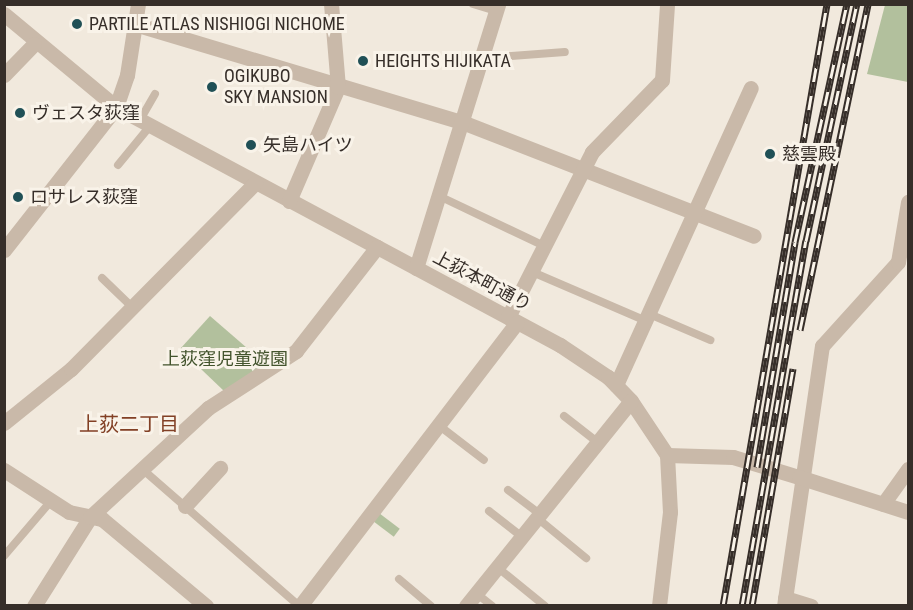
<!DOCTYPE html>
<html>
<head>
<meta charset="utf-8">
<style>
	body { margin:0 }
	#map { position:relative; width:913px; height:610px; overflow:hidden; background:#f1e9dd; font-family:"Roboto Condensed","Noto Sans JP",sans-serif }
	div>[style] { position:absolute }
	.green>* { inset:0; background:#b2c09d; transform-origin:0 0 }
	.service>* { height:8px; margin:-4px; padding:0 4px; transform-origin:4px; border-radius:4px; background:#c9b9a9 }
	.minor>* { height:15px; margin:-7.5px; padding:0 7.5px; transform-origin:7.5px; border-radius:7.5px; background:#c9b9a9 }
	.tertiary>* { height:15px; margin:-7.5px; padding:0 7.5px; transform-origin:7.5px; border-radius:7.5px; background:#c9b9a9 }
	.rail>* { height:7px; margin-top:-3.5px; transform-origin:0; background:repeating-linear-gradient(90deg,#f9f3e9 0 14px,#362e29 0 28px); box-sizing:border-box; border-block:2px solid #362e29 }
	.dots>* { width:16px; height:16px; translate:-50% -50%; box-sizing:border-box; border:3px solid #f9f3e9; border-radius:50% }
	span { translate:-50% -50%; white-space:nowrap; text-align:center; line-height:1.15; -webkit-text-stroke:6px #f9f3e9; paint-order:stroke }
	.poi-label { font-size:18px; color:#362e29 }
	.left { translate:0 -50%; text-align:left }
	.street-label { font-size:18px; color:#362e29 }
	.park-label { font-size:18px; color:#43542d }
	.neighbourhood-label { font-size:20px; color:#824025 }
	.frame { position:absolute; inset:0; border:6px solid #362e29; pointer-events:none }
</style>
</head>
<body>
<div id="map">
	<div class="green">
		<div style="clip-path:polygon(885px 5px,908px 5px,908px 82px,867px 74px)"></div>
		<div style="clip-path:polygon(210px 316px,268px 366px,224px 391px,180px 349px)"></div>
		<div style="left:379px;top:513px;width:26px;height:10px;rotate:37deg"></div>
	</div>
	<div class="service">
		<div style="left:473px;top:4px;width:24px;rotate:17deg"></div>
		<div style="left:482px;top:58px;width:83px;rotate:-4.1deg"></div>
		<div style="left:140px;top:120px;width:30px;rotate:-60deg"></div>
		<div style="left:118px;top:165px;width:50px;rotate:-50.6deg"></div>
		<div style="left:439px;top:196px;width:114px;rotate:25.4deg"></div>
		<div style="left:530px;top:271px;width:124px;rotate:23.3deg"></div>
		<div style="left:102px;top:278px;width:42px;rotate:44deg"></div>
		<div style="left:647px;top:313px;width:69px;rotate:23.2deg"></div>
		<div style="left:564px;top:416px;width:41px;rotate:38deg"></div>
		<div style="left:437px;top:424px;width:59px;rotate:37.5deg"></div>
		<div style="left:141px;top:468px;width:210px;rotate:41.1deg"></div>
		<div style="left:508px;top:490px;width:39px;rotate:37deg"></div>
		<div style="left:489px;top:511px;width:41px;rotate:38deg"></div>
		<div style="left:536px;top:517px;width:65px;rotate:39.4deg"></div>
		<div style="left:4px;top:556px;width:72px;rotate:-49.5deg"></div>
		<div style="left:497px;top:567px;width:62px;rotate:39.1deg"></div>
		<div style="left:399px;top:579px;width:42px;rotate:40.2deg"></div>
		<div style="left:476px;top:593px;width:21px;rotate:39deg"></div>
	</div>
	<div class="minor">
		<div style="left:4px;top:14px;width:146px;rotate:39.7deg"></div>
		<div style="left:116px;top:107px;width:504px;rotate:28.19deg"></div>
		<div style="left:560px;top:345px;width:58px;rotate:33.7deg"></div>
		<div style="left:608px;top:377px;width:33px;rotate:46deg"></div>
		<div style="left:631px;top:401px;width:65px;rotate:56.3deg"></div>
		<div style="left:667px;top:455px;width:57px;rotate:87deg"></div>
		<div style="left:670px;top:512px;width:95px;rotate:96.7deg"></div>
		<div style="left:138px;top:25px;width:338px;rotate:16.7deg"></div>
		<div style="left:462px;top:122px;width:313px;rotate:21.3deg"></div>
		<div style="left:4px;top:75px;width:43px;rotate:-45.9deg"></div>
		<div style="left:116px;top:107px;width:34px;rotate:-71deg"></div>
		<div style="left:127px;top:75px;width:72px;rotate:-81.2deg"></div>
		<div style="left:289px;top:201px;width:124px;rotate:-66.7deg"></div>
		<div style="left:338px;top:87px;width:83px;rotate:-94.8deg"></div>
		<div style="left:416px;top:268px;width:276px;rotate:-72.7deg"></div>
		<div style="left:508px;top:317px;width:185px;rotate:-63deg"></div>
		<div style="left:592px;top:152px;width:100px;rotate:-45.8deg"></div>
		<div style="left:662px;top:80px;width:76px;rotate:-86.2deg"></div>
		<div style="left:616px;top:385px;width:326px;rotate:-65.6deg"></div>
		<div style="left:4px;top:423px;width:86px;rotate:-38.9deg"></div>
		<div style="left:71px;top:369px;width:262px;rotate:-45.3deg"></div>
		<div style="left:667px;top:455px;width:66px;rotate:1.7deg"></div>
		<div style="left:733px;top:457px;width:69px;rotate:16.9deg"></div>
		<div style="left:4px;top:470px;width:77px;rotate:32.9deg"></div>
		<div style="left:69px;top:512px;width:34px;rotate:12deg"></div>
		<div style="left:102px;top:519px;width:136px;rotate:39.9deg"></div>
		<div style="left:883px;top:504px;width:43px;rotate:-54.5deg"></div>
		<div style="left:185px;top:506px;width:52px;rotate:-47.4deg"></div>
		<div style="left:785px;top:598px;width:27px;rotate:17deg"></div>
		<div style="left:34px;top:606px;width:105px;rotate:-57.8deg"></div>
		<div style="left:90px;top:517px;width:161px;rotate:-42.7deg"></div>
		<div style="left:208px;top:408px;width:105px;rotate:-32.9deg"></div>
		<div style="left:296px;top:351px;width:132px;rotate:-52.1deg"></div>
		<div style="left:300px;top:606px;width:357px;rotate:-52.6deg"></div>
		<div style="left:466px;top:606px;width:263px;rotate:-51.2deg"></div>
		<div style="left:784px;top:606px;width:263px;rotate:-81.7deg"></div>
		<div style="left:822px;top:346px;width:113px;rotate:-47.9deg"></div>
		<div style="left:898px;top:262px;width:61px;rotate:-80.5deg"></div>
	</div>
	<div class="tertiary">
		<div style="left:4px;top:250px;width:182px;rotate:-51.9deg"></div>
		<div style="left:799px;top:477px;width:114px;rotate:17.8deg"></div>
	</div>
	<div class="rail">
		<div style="left:800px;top:330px;width:333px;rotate:-78.2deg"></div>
		<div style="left:757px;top:467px;width:228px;rotate:-80.4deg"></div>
		<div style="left:795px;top:242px;width:244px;rotate:-77.7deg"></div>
		<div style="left:723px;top:606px;width:611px;rotate:-80.2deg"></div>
		<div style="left:742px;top:606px;width:371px;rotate:-80.1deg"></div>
		<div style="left:806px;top:241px;width:242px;rotate:-77.9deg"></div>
		<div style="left:752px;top:606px;width:241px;rotate:-80.2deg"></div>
	</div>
	<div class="dots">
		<div style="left:77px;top:24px;background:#205056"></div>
		<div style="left:363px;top:61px;background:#205056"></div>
		<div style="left:212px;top:87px;background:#205056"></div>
		<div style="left:20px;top:113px;background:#205056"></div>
		<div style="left:251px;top:145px;background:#205056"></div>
		<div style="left:770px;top:154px;background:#205056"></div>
		<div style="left:18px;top:197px;background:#205056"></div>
	</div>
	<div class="poi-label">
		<span class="left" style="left:89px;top:24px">PARTILE ATLAS NISHIOGI NICHOME</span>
		<span class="left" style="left:375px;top:61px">HEIGHTS HIJIKATA</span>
		<span class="left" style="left:224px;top:87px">OGIKUBO<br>SKY MANSION</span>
		<span class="left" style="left:32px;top:113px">ヴェスタ荻窪</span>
		<span class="left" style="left:263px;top:145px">矢島ハイツ</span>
		<span class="left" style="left:782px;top:154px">慈雲殿</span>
		<span class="left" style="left:30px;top:197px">ロサレス荻窪</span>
	</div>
	<div class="street-label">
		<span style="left:482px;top:281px;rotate:28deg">上荻本町通り</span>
	</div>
	<div class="park-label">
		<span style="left:225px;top:359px">上荻窪児童遊園</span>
	</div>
	<div class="neighbourhood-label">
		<span style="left:129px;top:424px">上荻二丁目</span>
	</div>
	<div class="frame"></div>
</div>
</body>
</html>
